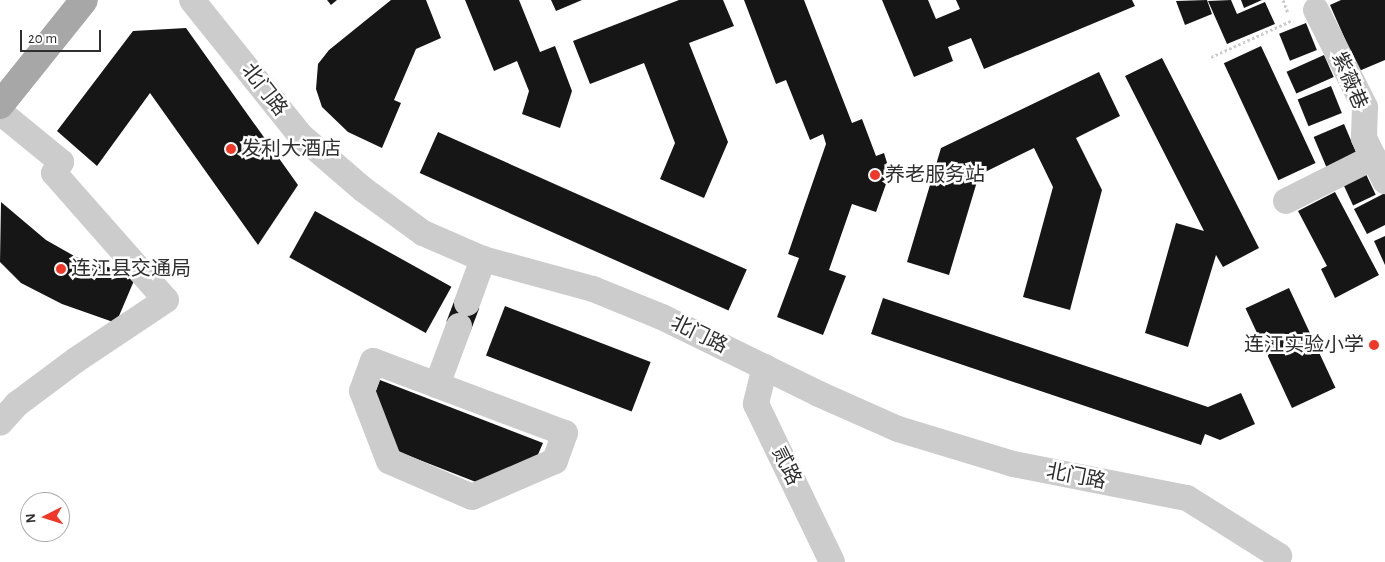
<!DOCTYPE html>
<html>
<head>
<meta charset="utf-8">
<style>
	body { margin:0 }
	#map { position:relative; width:1385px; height:562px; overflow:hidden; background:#fff; font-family:"Alegreya Sans","Noto Sans SC",sans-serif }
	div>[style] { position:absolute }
	.building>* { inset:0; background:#161616; transform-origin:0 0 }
	.path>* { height:3px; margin-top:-1.5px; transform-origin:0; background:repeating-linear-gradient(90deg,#ccc 0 2.5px,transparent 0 5px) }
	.minor>* { height:26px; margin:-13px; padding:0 13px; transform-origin:13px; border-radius:13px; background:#ccc }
	.major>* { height:28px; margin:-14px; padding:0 14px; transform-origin:14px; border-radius:14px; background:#a7a7a7 }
	.dots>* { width:14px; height:14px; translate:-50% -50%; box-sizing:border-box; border:2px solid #fff; border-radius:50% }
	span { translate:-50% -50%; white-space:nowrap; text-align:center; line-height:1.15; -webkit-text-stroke:5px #fff; paint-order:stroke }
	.street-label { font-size:20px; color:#2f2f2f }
	.poi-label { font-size:20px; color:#2f2f2f }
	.left { translate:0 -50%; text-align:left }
	.right { translate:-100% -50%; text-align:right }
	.north { position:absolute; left:20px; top:492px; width:50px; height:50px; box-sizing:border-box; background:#fff; border:1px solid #acacac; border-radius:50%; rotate:265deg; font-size:14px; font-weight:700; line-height:20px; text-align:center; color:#2f2f2f }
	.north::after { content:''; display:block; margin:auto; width:18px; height:22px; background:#f03828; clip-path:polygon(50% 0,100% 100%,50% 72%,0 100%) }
	.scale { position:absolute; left:20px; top:30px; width:81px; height:22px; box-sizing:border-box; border:2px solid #2f2f2f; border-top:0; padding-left:6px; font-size:15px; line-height:18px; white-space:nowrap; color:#2f2f2f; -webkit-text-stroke:4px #fff; paint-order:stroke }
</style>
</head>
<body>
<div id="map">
	<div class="building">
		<div style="clip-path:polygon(327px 0,337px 0,331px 5px)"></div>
		<div style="clip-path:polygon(391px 0,426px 0,441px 38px,416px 49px,394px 100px,401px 103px,382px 148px,348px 132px,322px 107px,316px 89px,318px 64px,329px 50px)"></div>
		<div style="clip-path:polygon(465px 0,519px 0,540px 52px,555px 46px,572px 91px,560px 128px,522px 114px,529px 91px,517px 61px,494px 71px)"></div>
		<div style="clip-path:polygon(551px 0,582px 0,556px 11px)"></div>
		<div style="clip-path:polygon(679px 0,723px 0,734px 26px,689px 43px,728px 142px,704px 198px,660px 179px,675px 143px,644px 63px,590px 84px,573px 41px)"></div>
		<div style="clip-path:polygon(744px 0,804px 0,852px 123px,862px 119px,876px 156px,884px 153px,888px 166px,886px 184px,876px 212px,852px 204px,829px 270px,846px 276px,823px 335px,777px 317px,799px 258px,788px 254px,826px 144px,823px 134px,810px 140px,786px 80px,776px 84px)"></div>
		<div style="clip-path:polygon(882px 0,928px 0,936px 19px,960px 9px,956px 0,1132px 0,1135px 6px,984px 69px,971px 38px,948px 47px,953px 61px,914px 77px)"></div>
		<div style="clip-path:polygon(1207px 0,1212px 14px,1185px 25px,1176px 1px)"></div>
		<div style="clip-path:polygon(1231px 0,1237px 14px,1265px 2px,1275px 24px,1227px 44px,1208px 1px)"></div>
		<div style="clip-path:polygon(1241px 0,1262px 0,1244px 8px)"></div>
		<div style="clip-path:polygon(1341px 0,1385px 0,1385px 60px,1359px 71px,1330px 5px)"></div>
		<div style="left:1306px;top:23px;width:29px;height:29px;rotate:68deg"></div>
		<div style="clip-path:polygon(186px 28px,298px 185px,258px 245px,150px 93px,97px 166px,57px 131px,133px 31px)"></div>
		<div style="left:1261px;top:46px;width:129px;height:41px;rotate:65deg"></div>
		<div style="left:1324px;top:55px;width:24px;height:41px;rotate:66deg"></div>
		<div style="clip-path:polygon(1162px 58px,1259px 248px,1223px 267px,1216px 255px,1188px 347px,1145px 333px,1176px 223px,1204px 231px,1125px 76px)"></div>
		<div style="clip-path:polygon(1099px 72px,1120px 116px,1076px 138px,1102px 190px,1070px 310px,1023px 297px,1053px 187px,1034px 148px,979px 175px,949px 275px,907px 262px,941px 148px)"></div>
		<div style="left:1331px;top:86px;width:29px;height:36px;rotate:68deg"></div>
		<div style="left:1344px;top:124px;width:34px;height:33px;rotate:67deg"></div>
		<div style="left:438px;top:132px;width:338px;height:45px;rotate:24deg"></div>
		<div style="left:1366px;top:174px;width:23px;height:25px;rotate:65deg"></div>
		<div style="clip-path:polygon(1335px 192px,1379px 275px,1335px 298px,1321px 269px,1327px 266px,1298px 211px)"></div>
		<div style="clip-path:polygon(1385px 193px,1385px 225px,1367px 234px,1354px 209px)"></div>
		<div style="clip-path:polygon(1px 202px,46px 240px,76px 257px,136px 276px,116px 323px,62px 304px,21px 283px,0 262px)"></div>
		<div style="left:315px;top:211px;width:156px;height:53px;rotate:29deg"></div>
		<div style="clip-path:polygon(1385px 236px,1385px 265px,1374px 241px)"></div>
		<div style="left:1289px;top:288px;width:110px;height:48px;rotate:65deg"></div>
		<div style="clip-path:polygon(883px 298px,1208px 407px,1241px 393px,1255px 424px,1220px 440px,1205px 434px,1201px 445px,871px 334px)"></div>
		<div style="left:455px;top:299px;width:26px;height:24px;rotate:21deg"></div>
		<div style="left:505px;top:306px;width:156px;height:53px;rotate:21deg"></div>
		<div style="clip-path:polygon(380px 380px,543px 443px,536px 459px,481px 484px,394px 450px,374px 396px)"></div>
	</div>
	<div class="path">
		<div style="left:1283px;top:0;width:14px;rotate:69deg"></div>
		<div style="left:1211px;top:57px;width:90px;rotate:-24.3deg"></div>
	</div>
	<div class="minor">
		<div style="left:192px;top:0;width:173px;rotate:51.3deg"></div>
		<div style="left:300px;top:135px;width:84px;rotate:40.7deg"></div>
		<div style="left:364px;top:190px;width:73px;rotate:36.1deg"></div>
		<div style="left:423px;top:233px;width:65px;rotate:23.4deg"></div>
		<div style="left:483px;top:259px;width:114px;rotate:15.3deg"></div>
		<div style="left:593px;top:289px;width:74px;rotate:22.1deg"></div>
		<div style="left:662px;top:317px;width:175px;rotate:26.1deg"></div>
		<div style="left:819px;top:394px;width:86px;rotate:23.9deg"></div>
		<div style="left:898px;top:429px;width:120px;rotate:16.9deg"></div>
		<div style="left:1013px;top:464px;width:177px;rotate:11.1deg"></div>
		<div style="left:1187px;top:498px;width:109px;rotate:32.2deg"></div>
		<div style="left:1316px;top:10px;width:109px;rotate:63.2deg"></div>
		<div style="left:1365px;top:107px;width:31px;rotate:92deg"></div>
		<div style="left:1364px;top:138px;width:48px;rotate:64deg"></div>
		<div style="left:0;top:112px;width:79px;rotate:39.3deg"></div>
		<div style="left:61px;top:162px;width:13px;rotate:122deg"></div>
		<div style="left:54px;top:173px;width:169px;rotate:48.6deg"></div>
		<div style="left:166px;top:300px;width:108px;rotate:146.3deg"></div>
		<div style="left:76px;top:360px;width:74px;rotate:143.3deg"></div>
		<div style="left:17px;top:404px;width:25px;rotate:132deg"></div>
		<div style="left:1286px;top:201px;width:98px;rotate:-26.6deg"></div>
		<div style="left:467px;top:303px;width:47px;rotate:-70deg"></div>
		<div style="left:373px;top:361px;width:205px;rotate:20.6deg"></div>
		<div style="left:565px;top:433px;width:30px;rotate:110deg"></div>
		<div style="left:555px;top:461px;width:90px;rotate:156.6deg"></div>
		<div style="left:472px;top:497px;width:90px;rotate:-156.6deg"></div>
		<div style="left:389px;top:461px;width:75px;rotate:-111.1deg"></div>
		<div style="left:362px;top:391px;width:32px;rotate:-70deg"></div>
		<div style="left:765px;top:367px;width:38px;rotate:104deg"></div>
		<div style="left:756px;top:404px;width:175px;rotate:64.3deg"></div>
		<div style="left:437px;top:385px;width:63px;rotate:-69.6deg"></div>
	</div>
	<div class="major">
		<div style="left:0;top:105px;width:134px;rotate:-51.3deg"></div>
	</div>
	<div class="dots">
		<div style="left:231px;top:149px;background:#f03828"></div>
		<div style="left:875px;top:175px;background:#f03828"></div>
		<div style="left:61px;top:269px;background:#f03828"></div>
		<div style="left:1374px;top:345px;background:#f03828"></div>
	</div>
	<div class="street-label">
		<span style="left:1349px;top:81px;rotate:67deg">紫薇巷</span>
		<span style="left:264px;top:90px;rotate:52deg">北门路</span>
		<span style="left:699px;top:335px;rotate:26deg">北门路</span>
		<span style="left:786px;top:466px;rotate:64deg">贰路</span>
		<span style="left:1076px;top:477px;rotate:11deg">北门路</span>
	</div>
	<div class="poi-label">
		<span class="left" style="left:241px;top:149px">发利大酒店</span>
		<span class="left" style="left:885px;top:175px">养老服务站</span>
		<span class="left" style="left:71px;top:269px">连江县交通局</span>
		<span class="right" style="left:1364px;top:345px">连江实验小学</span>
	</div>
	<div class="north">N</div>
	<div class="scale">20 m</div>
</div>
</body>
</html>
